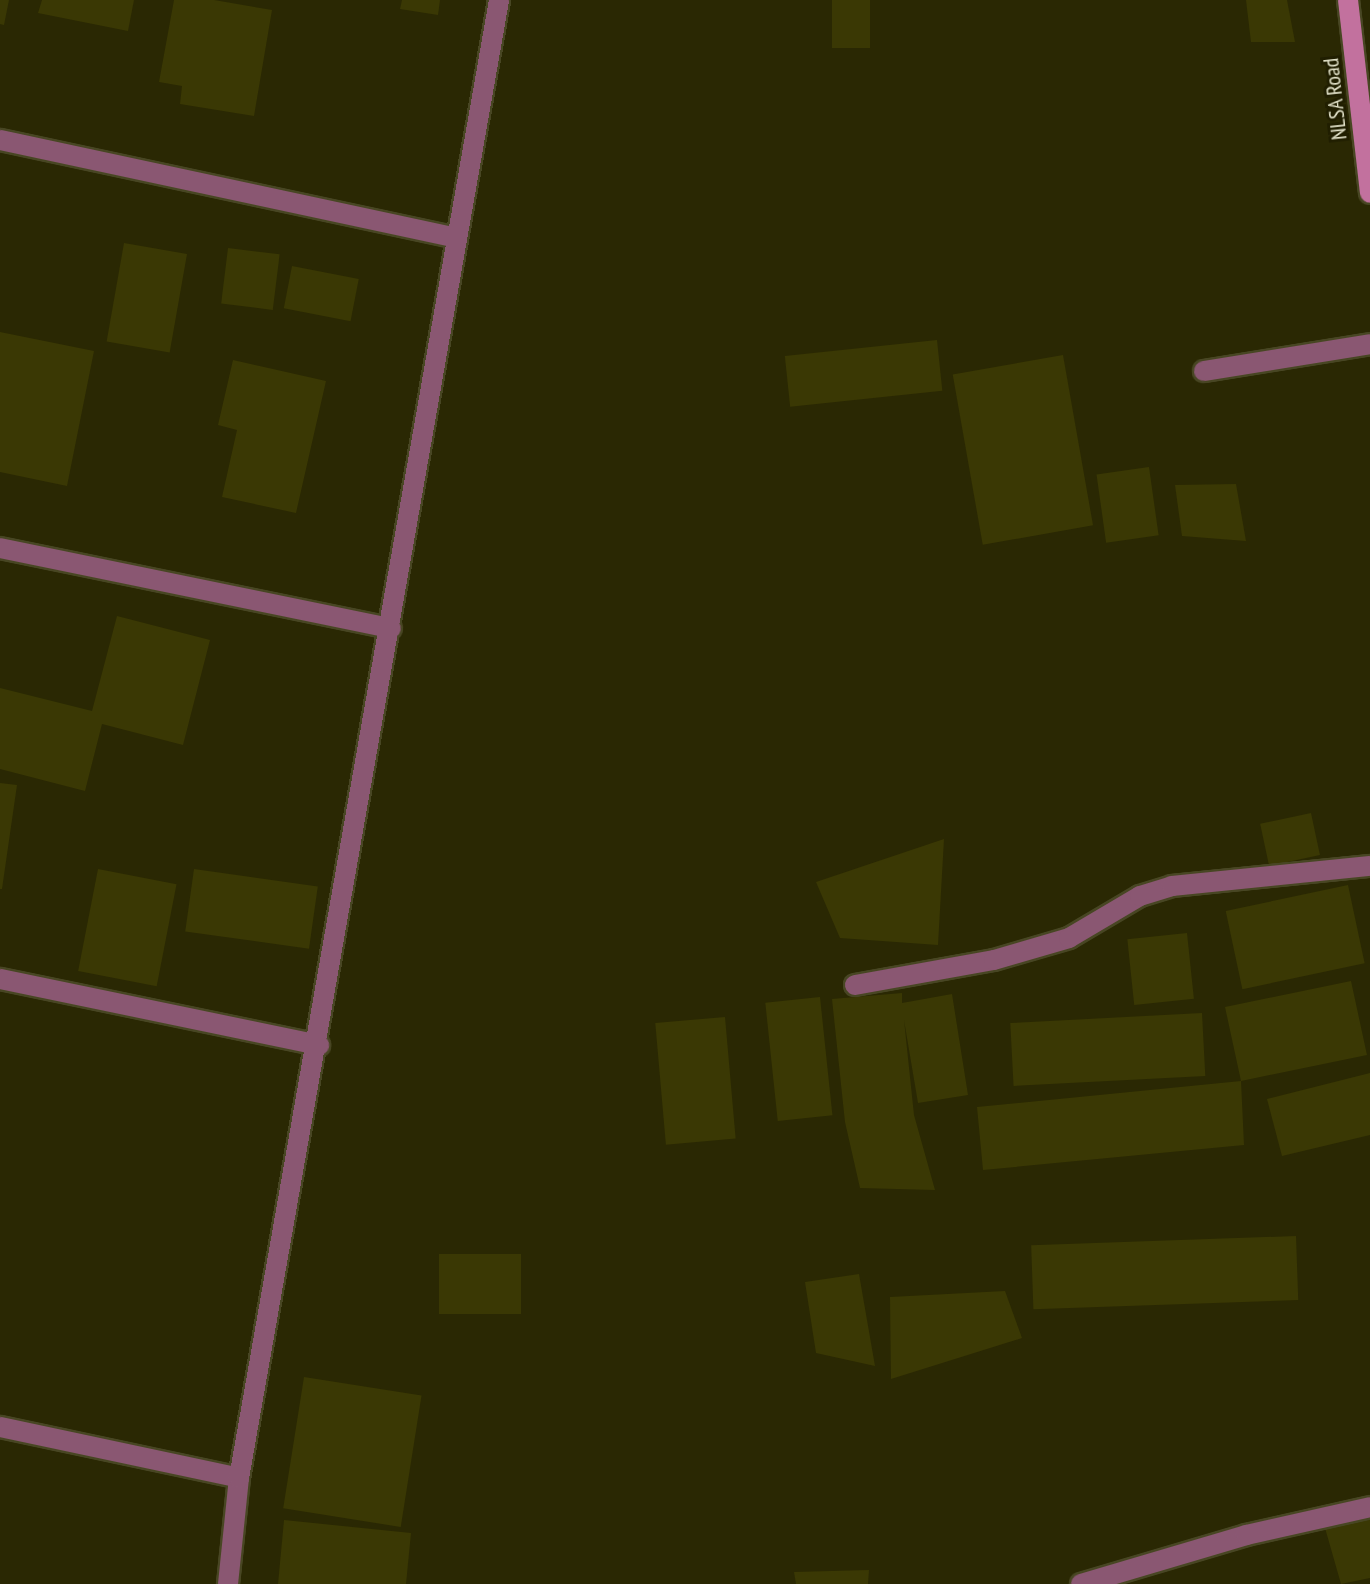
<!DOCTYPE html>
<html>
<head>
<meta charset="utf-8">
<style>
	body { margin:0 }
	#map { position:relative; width:1370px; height:1584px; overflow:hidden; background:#2a2803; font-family:"PT Sans Narrow",sans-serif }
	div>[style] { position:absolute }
	.building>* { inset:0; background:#3a3804; transform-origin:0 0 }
	.roads { filter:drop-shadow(2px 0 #484623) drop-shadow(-2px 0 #484623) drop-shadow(0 2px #484623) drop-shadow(0 -2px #484623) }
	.service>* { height:20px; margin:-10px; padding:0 10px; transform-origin:10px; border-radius:10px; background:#8a5772 }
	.minor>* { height:20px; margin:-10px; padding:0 10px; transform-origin:10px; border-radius:10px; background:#8a5772 }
	.secondary>* { height:20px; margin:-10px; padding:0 10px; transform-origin:10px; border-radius:10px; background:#c2719e }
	span { translate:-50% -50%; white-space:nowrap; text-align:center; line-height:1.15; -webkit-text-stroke:6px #201e00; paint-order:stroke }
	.street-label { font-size:22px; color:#e4e4cb }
</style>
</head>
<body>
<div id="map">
	<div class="building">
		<div style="clip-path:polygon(0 0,9px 0,4px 25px,0 24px)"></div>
		<div style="clip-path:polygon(42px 0,134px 0,128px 31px,38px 13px)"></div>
		<div style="clip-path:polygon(174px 0,214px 0,272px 10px,254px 116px,180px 104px,182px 86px,159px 82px)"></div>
		<div style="clip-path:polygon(402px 0,440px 0,438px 15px,400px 9px)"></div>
		<div style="left:832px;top:0;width:38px;height:48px"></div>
		<div style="clip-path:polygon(1246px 0,1287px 0,1295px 42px,1251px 42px)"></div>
		<div style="left:124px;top:243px;width:64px;height:100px;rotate:10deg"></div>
		<div style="left:228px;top:248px;width:52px;height:56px;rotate:7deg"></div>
		<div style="left:292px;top:266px;width:68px;height:43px;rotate:11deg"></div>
		<div style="clip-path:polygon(0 332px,94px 351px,67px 486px,0 472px)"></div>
		<div style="left:937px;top:340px;width:51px;height:153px;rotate:84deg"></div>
		<div style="left:1063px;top:355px;width:173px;height:112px;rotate:80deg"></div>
		<div style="clip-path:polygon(233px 360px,326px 381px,296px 513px,222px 497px,237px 430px,218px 425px)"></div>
		<div style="left:1149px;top:467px;width:69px;height:53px;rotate:82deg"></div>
		<div style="clip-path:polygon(1236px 484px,1246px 541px,1182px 536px,1175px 485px)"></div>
		<div style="clip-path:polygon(117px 616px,210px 640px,183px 745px,102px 724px,85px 791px,0 769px,0 688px,92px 711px)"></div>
		<div style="clip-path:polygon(0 783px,17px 785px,2px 889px,0 889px)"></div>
		<div style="left:1311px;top:813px;width:43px;height:52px;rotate:78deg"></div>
		<div style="clip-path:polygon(944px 839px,938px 945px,840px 938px,816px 882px)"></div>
		<div style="left:98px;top:869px;width:80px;height:104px;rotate:11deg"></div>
		<div style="left:194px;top:869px;width:125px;height:63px;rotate:8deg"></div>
		<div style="left:1348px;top:885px;width:80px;height:125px;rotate:78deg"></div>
		<div style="left:1187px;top:933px;width:66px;height:60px;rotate:84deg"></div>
		<div style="clip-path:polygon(1351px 981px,1367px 1055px,1241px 1081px,1244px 1145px,983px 1170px,977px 1107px,1241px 1081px,1225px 1007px)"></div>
		<div style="clip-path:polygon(902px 993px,902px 1003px,952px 994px,968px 1095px,918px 1103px,904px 1020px,914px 1115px,935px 1190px,860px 1188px,845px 1122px,832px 999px)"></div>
		<div style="left:820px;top:997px;width:119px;height:55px;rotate:84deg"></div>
		<div style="left:1202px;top:1013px;width:63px;height:192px;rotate:87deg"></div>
		<div style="left:725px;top:1017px;width:122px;height:70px;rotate:85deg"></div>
		<div style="clip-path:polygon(1370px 1073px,1370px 1135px,1282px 1156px,1267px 1099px)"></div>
		<div style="left:1296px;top:1236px;width:64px;height:265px;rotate:88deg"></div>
		<div style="left:521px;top:1254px;width:60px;height:82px;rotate:90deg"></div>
		<div style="clip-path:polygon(859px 1274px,875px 1366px,816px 1353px,805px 1282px)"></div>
		<div style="clip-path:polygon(1005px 1291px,1022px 1338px,891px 1379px,890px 1297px)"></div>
		<div style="left:304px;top:1377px;width:119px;height:133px;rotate:9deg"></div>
		<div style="clip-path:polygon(1370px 1516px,1370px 1578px,1341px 1584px,1325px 1528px)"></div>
		<div style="clip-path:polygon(284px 1520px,411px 1533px,406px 1584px,278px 1584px)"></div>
		<div style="clip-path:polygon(869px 1570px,868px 1584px,796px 1584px,794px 1572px)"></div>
	</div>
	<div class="roads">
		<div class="service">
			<div style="left:1204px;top:371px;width:168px;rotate:-9.2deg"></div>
		</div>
		<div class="minor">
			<div style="left:0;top:140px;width:466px;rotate:12.1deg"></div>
			<div style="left:0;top:548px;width:399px;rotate:11.6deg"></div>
			<div style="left:0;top:979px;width:326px;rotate:11.7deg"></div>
			<div style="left:855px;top:985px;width:141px;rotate:-10.2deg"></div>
			<div style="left:994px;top:960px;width:78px;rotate:-16.3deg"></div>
			<div style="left:1069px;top:938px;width:82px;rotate:-30.6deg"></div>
			<div style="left:1140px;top:896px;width:34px;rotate:-17deg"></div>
			<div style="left:1172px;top:886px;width:199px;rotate:-5.8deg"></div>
			<div style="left:0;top:1427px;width:244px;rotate:12deg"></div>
			<div style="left:228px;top:1584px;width:107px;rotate:-84.1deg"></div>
			<div style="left:239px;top:1478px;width:1501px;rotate:-80.02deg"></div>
			<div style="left:1081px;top:1584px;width:172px;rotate:-16.5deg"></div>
			<div style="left:1246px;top:1535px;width:127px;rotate:-12.7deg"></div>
		</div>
		<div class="secondary">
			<div style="left:1348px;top:0;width:194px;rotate:83.5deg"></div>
		</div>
	</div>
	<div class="street-label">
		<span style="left:1335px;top:99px;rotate:-96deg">NLSA Road</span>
	</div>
</div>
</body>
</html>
